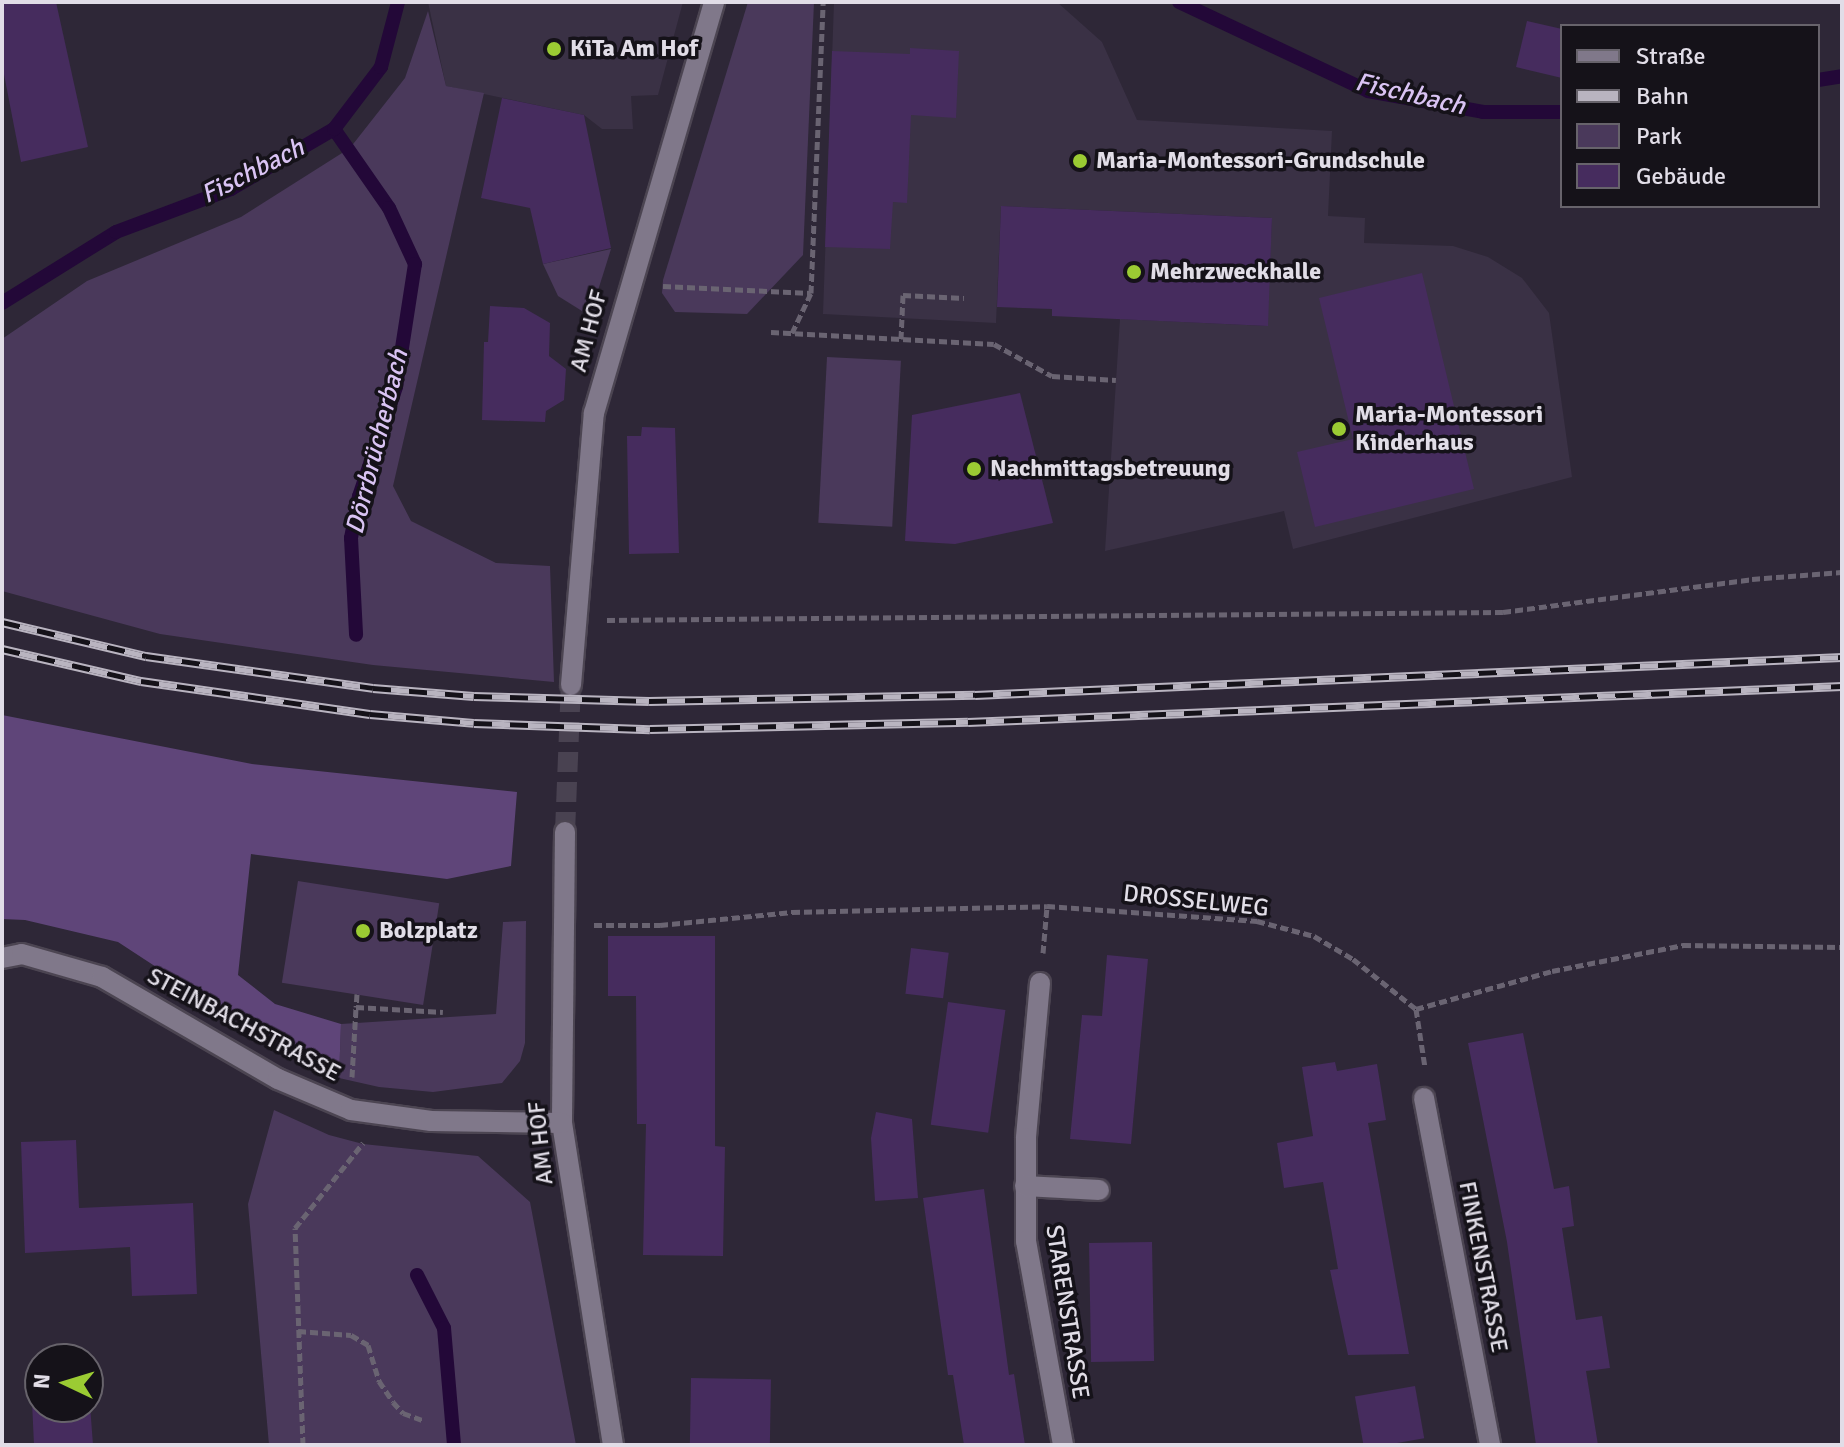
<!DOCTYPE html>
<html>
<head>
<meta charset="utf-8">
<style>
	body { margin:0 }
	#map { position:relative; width:1844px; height:1447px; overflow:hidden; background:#2e2737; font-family:Signika,sans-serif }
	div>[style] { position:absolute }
	.built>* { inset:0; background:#3a3145 }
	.green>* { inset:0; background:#4a395b; transform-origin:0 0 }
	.forest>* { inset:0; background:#5f4579 }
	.stream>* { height:14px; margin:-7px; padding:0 7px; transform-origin:7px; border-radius:7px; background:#230838 }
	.building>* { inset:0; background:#462c5e; transform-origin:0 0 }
	.street-tunnel>* { height:20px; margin-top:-10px; transform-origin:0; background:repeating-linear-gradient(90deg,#494251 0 20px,transparent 0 30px) }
	.path>* { height:5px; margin-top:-2.5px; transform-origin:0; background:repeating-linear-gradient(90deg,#6a6472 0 8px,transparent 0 12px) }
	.roads { filter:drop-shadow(2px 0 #4c4552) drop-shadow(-2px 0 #4c4552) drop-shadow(0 2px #4c4552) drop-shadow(0 -2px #4c4552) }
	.street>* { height:20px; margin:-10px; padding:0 10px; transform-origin:10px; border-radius:10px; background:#80788a }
	.rail>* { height:9px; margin-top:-4.5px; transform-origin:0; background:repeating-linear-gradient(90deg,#151219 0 18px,#b9b4c0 0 36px); box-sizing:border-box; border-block:2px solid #b9b4c0 }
	.dots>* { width:22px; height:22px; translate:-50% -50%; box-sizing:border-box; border:4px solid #151219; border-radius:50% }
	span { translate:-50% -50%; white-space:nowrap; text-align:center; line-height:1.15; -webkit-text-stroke:7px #151219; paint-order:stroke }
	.poi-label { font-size:24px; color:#e1dde7; font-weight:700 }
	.left { translate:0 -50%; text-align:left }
	.street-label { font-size:24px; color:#e1dde7 }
	.water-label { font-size:26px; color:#d9c3f3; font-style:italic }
	.frame { position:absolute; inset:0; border:4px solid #e1dde7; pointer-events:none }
	.legend { position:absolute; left:1560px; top:24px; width:260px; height:184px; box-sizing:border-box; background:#151219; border:2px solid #67636b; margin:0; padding:10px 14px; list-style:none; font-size:24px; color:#e1dde7 }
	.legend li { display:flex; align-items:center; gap:16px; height:40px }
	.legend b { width:40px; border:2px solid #67636b }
	.north { position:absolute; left:24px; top:1343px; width:80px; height:80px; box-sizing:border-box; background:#151219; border:2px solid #67636b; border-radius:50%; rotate:274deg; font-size:22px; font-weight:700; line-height:32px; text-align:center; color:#e1dde7 }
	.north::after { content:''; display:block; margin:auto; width:28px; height:36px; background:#9bcb33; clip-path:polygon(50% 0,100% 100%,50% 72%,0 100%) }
</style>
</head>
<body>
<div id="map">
	<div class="built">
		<div style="clip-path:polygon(428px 2px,683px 2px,658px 95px,631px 96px,633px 129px,602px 129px,584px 115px,446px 86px)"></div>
		<div style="clip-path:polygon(834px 2px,1057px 2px,1102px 42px,1137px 120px,1332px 131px,1328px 216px,1365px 218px,1364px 243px,1453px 246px,1488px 257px,1522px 278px,1549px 313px,1572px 477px,1293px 549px,1284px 511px,1105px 551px,1120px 319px,1267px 326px,1272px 218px,1001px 206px,996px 323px,823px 314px)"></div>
	</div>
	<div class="green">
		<div style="clip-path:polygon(748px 2px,814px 2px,803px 255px,747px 314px,675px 312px,662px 293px,663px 280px)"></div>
		<div style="clip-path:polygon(428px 11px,446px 86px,484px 93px,393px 486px,411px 521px,496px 563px,550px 566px,554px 682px,373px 665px,160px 634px,2px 591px,2px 339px,87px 281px,241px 217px,350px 148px,405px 78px)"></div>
		<div style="clip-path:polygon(611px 249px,590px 316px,558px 296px,543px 264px)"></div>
		<div style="left:827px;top:357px;width:74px;height:166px;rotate:3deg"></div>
		<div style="left:298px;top:881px;width:143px;height:103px;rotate:9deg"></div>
		<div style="clip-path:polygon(526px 921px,525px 1043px,520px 1061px,502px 1083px,433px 1092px,379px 1087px,339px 1078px,341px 1024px,496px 1014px,503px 922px)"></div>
		<div style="clip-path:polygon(274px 1110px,329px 1135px,363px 1144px,478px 1156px,530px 1202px,576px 1445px,269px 1445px,248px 1204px)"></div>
	</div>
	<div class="forest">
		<div style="clip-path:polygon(2px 715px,252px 764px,517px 792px,511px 866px,447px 879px,251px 854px,238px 975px,275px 1004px,341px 1024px,339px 1078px,286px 1052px,118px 942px,25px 920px,2px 919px)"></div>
	</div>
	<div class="stream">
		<div style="left:1179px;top:2px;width:209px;rotate:25.2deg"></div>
		<div style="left:1368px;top:91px;width:117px;rotate:10.3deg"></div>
		<div style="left:1483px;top:112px;width:79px"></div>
		<div style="left:1818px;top:80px;width:24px;rotate:-9deg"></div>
		<div style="left:334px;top:129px;width:96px;rotate:55.2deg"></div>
		<div style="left:389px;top:208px;width:62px;rotate:65.1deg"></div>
		<div style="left:415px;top:264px;width:124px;rotate:98.8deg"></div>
		<div style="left:396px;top:387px;width:115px;rotate:108.7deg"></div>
		<div style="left:359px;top:496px;width:43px;rotate:100.8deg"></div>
		<div style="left:351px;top:538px;width:97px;rotate:87deg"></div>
		<div style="left:2px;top:303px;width:134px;rotate:-31.9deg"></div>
		<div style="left:116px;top:232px;width:123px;rotate:-20.5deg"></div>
		<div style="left:231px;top:189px;width:119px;rotate:-30.2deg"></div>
		<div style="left:334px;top:129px;width:78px;rotate:-52.8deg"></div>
		<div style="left:381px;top:67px;width:67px;rotate:-75.3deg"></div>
		<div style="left:417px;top:1275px;width:59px;rotate:63deg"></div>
		<div style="left:444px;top:1328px;width:117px;rotate:85.1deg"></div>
	</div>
	<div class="building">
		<div style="clip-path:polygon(2px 2px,56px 2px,88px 147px,21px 162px,2px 64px)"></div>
		<div style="clip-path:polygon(1527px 21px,1562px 29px,1562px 78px,1516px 67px)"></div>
		<div style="clip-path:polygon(910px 48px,959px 51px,956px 118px,911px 115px,907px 203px,893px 202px,890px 249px,825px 247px,832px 51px,910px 54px)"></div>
		<div style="clip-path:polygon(502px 98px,584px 115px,611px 248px,543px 264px,530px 208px,481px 198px)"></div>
		<div style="clip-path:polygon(1001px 206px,1272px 218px,1268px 326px,1052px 316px,1052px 309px,997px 307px)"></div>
		<div style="clip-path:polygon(1422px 273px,1474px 489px,1315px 527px,1297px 452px,1353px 439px,1319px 298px)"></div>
		<div style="clip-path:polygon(490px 306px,524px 308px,550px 323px,549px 356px,566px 369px,564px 400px,546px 411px,545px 422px,482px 420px,484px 342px,488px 342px)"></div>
		<div style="clip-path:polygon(1020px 393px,1053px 523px,955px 544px,905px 541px,912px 415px)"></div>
		<div style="clip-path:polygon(642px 427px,675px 428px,679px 553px,629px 554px,627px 436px,641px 436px)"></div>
		<div style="clip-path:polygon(608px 936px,715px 936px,715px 1146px,725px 1147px,723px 1256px,643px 1255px,646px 1124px,637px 1124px,636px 996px,608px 996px)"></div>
		<div style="left:911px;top:948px;width:38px;height:46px;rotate:7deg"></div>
		<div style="clip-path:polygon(1107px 955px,1148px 959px,1131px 1144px,1070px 1139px,1082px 1015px,1102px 1016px)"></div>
		<div style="left:948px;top:1002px;width:58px;height:124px;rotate:8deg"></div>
		<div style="clip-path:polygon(1523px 1033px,1554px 1189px,1569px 1186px,1574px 1226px,1562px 1228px,1576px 1320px,1602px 1316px,1610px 1368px,1586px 1371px,1598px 1445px,1536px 1445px,1507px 1242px,1468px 1043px)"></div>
		<div style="clip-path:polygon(1335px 1062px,1337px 1071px,1377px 1064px,1386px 1120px,1368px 1123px,1409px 1354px,1348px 1355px,1330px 1270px,1338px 1269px,1323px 1182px,1284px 1188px,1277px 1143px,1313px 1136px,1302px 1067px)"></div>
		<div style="clip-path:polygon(876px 1112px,912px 1119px,918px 1198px,875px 1201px,871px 1138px)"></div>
		<div style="clip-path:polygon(76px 1140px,79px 1208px,193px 1203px,197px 1294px,132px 1296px,130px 1247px,25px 1253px,21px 1142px)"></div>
		<div style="clip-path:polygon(984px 1189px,1009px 1375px,1014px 1374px,1025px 1445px,964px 1445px,953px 1375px,948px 1375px,923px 1198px)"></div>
		<div style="left:1152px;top:1242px;width:119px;height:63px;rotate:89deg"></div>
		<div style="clip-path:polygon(88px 1378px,93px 1445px,34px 1445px,31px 1380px,40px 1380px,40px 1407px,88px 1407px)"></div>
		<div style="left:691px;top:1378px;width:80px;height:67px;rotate:1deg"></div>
		<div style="left:1415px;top:1386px;width:53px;height:61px;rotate:80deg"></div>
	</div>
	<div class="street-tunnel">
		<div style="left:565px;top:832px;width:147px;rotate:-87.7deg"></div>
	</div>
	<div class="path">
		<div style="left:663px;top:286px;width:148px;rotate:2.7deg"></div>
		<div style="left:811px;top:293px;width:291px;rotate:-87.6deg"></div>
		<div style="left:771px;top:332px;width:223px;rotate:3.1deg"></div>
		<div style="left:994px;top:344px;width:66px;rotate:28.9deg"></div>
		<div style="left:1052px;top:376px;width:64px;rotate:3.6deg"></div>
		<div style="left:792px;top:333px;width:44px;rotate:-64.6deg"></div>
		<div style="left:901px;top:339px;width:44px;rotate:-87.4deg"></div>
		<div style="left:903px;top:295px;width:61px;rotate:2.8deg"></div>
		<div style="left:607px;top:620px;width:896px;rotate:-0.51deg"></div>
		<div style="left:1503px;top:612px;width:251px;rotate:-7.5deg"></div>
		<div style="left:1752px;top:579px;width:90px;rotate:-4.4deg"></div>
		<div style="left:594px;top:925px;width:66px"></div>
		<div style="left:660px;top:925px;width:133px;rotate:-5.6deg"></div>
		<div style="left:792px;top:912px;width:255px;rotate:-1.3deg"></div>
		<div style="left:1047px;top:906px;width:211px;rotate:4.1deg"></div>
		<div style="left:1257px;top:921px;width:59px;rotate:14.7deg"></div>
		<div style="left:1314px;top:936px;width:45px;rotate:30.5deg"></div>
		<div style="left:1353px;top:959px;width:80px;rotate:38.4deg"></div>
		<div style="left:1416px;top:1009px;width:141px;rotate:-15.6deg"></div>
		<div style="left:1552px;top:971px;width:134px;rotate:-11.2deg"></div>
		<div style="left:1683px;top:945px;width:159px;rotate:0.7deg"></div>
		<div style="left:1043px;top:953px;width:47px;rotate:-85.1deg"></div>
		<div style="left:357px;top:994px;width:13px;rotate:94deg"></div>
		<div style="left:356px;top:1007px;width:87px;rotate:3.3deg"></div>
		<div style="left:1416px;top:1009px;width:59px;rotate:81.2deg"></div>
		<div style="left:352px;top:1077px;width:70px;rotate:-86.7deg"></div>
		<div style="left:298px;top:1331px;width:53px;rotate:4.3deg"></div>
		<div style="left:351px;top:1335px;width:20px;rotate:30deg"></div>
		<div style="left:368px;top:1345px;width:38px;rotate:73deg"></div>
		<div style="left:379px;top:1381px;width:25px;rotate:56deg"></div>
		<div style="left:393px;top:1402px;width:15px;rotate:48deg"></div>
		<div style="left:403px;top:1413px;width:23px;rotate:20deg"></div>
		<div style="left:303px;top:1445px;width:217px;rotate:-92.1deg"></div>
		<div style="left:295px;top:1228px;width:109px;rotate:-51.3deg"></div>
	</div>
	<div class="roads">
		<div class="street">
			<div style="left:571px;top:685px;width:273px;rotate:-85.2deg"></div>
			<div style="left:594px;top:413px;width:428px;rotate:-73.7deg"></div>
			<div style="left:565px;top:832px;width:291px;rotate:90.6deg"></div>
			<div style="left:562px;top:1123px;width:326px;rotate:81deg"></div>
			<div style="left:2px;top:958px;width:20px;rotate:-11deg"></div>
			<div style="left:22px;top:954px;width:83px;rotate:16deg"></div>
			<div style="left:102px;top:977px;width:203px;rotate:30.1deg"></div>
			<div style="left:278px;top:1079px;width:79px;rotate:23deg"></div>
			<div style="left:351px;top:1110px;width:81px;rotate:7.8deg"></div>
			<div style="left:431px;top:1121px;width:131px;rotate:0.9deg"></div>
			<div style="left:1040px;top:983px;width:156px;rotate:95.2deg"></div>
			<div style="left:1026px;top:1138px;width:103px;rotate:90deg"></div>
			<div style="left:1026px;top:1241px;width:207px;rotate:79.7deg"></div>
			<div style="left:1424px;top:1098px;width:353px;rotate:79.2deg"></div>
			<div style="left:1025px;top:1186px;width:74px;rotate:3.1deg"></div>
		</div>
	</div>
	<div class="rail">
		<div style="left:2px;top:622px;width:148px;rotate:13.3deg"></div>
		<div style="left:146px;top:656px;width:229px;rotate:8deg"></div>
		<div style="left:373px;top:688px;width:101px;rotate:4.5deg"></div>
		<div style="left:474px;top:696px;width:175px;rotate:1.6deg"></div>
		<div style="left:649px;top:701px;width:326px;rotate:-1.1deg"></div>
		<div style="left:975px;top:695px;width:868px;rotate:-2.51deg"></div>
		<div style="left:2px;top:649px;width:143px;rotate:13deg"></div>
		<div style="left:141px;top:681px;width:231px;rotate:8.2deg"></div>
		<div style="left:370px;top:714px;width:104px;rotate:4.9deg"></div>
		<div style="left:474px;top:723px;width:176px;rotate:2deg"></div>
		<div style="left:650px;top:729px;width:318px;rotate:-1.3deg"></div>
		<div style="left:968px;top:722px;width:875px;rotate:-2.36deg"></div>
	</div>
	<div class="dots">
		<div style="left:554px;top:49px;background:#9bcb33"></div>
		<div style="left:1080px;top:161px;background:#9bcb33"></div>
		<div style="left:1134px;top:272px;background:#9bcb33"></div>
		<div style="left:1339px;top:429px;background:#9bcb33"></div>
		<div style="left:974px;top:469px;background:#9bcb33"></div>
		<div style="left:363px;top:931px;background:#9bcb33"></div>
	</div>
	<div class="poi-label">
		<span class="left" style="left:570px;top:49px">KiTa Am Hof</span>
		<span class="left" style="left:1096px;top:161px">Maria-Montessori-Grundschule</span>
		<span class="left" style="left:1150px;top:272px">Mehrzweckhalle</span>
		<span class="left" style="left:1355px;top:429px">Maria-Montessori<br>Kinderhaus</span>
		<span class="left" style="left:990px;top:469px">Nachmittagsbetreuung</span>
		<span class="left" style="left:379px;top:931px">Bolzplatz</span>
	</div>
	<div class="street-label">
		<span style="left:589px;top:331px;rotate:-75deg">AM HOF</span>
		<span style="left:1196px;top:901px;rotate:6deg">DROSSELWEG</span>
		<span style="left:244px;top:1025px;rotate:28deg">STEINBACHSTRASSE</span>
		<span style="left:541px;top:1143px;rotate:-96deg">AM HOF</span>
		<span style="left:1483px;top:1267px;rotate:79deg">FINKENSTRASSE</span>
		<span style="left:1067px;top:1312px;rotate:81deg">STARENSTRASSE</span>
	</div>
	<div class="water-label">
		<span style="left:1410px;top:95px;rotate:13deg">Fischbach</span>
		<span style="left:253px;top:172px;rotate:-27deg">Fischbach</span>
		<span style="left:378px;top:442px;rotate:-76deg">Dörrbrücherbach</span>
	</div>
	<div class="frame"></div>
	<ul class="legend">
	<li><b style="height:10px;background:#80788a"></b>Straße</li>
	<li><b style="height:10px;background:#b9b4c0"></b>Bahn</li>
	<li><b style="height:22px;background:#4a395b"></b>Park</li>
	<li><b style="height:22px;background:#462c5e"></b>Gebäude</li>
	</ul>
	<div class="north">N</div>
</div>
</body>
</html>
